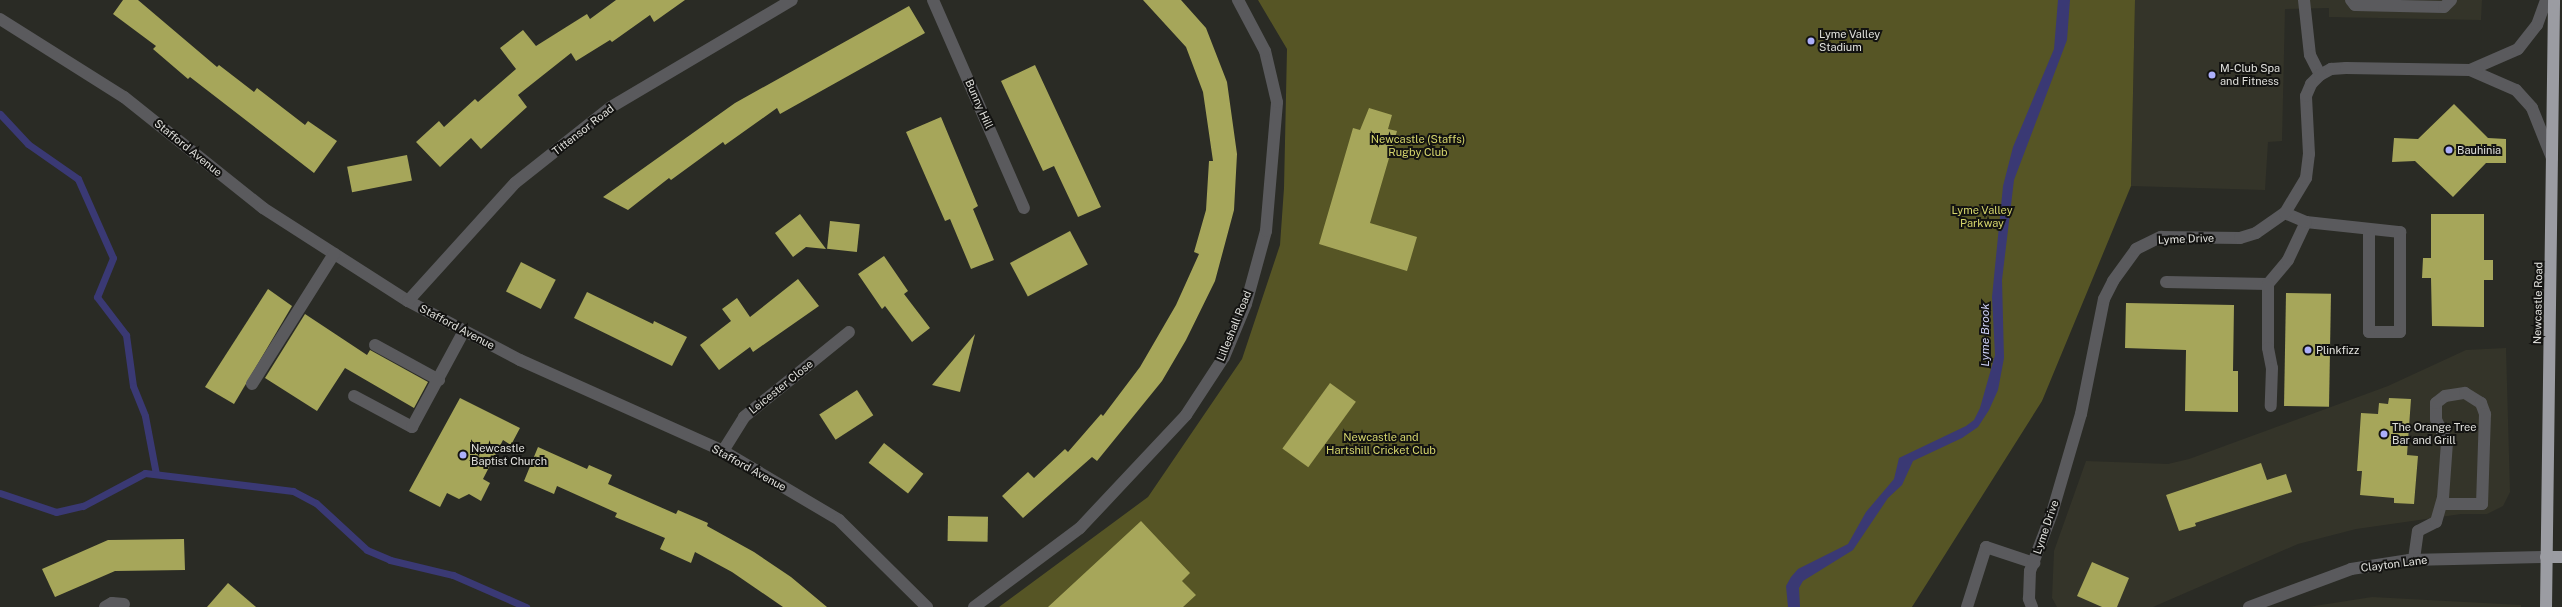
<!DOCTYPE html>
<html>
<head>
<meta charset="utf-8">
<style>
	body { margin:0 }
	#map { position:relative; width:2562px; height:607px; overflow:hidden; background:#2a2b25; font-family:"Public Sans",sans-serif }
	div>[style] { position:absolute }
	.built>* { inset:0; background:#343429 }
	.green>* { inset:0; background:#565525 }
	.water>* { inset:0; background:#3a3974 }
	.stream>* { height:7px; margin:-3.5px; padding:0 3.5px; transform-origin:3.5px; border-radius:3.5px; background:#3a3974 }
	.building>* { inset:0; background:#a6a65a; transform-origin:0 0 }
	.minor>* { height:12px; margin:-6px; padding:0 6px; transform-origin:6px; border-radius:6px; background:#5a5a5d }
	.highway>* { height:12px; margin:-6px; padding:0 6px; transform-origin:6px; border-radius:6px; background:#9b9ca2 }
	.dots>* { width:11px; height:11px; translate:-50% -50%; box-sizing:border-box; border:2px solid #131311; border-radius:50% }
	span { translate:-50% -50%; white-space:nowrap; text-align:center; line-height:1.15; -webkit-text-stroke:4px #131311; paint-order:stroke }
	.poi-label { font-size:11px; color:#e0e0dc }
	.left { translate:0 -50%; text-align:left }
	.street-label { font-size:11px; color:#e0e0dc }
	.park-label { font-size:11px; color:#d5d56c }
	.water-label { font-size:12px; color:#cdd0f5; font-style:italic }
</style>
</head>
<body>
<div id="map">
	<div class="built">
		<div style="clip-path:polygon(2135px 0,2482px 0,2481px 20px,2329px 17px,2329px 8px,2285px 9px,2282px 141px,2268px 142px,2265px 190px,2131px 186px)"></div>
		<div style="clip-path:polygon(2506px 348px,2510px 492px,2503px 506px,2487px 514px,2461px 514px,2356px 529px,2298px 544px,2153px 607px,2057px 607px,2052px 598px,2054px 551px,2086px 461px,2168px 464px,2189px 459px,2388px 386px,2466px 350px)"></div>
		<div style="clip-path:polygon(2372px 597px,2521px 605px,2521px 607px,2308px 607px)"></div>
	</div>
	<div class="green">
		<div style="clip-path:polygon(1258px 0,2135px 0,2131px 186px,2042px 401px,1912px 607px,999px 607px,1148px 497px,1242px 359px,1280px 245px,1284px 188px,1287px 49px)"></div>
	</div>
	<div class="water">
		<div style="clip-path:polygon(2058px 0,2070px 0,2067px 40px,2014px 180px,2002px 280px,2004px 358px,1998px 390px,1989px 410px,1978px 427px,1962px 438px,1913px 461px,1902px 485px,1888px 498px,1853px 550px,1803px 581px,1799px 588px,1800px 607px,1788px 607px,1786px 586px,1791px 577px,1798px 569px,1848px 544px,1866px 512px,1894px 479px,1899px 458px,1966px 426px,1974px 420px,1980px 408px,1995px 355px,1992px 297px,2003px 186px,2013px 147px,2054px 49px)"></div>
	</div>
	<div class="stream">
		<div style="left:0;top:114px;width:41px;rotate:47deg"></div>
		<div style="left:28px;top:144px;width:61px;rotate:35deg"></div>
		<div style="left:78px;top:179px;width:86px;rotate:66.1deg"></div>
		<div style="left:113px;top:258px;width:42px;rotate:112.3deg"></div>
		<div style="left:97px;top:297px;width:48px;rotate:52.7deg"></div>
		<div style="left:126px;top:335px;width:51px;rotate:82.2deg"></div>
		<div style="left:133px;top:386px;width:32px;rotate:68deg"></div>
		<div style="left:145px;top:416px;width:59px;rotate:79.3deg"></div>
		<div style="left:0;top:493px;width:59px;rotate:18.7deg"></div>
		<div style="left:56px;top:512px;width:28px;rotate:-13deg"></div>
		<div style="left:83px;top:506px;width:70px;rotate:-28deg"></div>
		<div style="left:145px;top:473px;width:149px;rotate:6.9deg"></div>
		<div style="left:293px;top:491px;width:26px;rotate:28deg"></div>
		<div style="left:316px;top:503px;width:69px;rotate:42.7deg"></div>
		<div style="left:367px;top:550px;width:25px;rotate:23deg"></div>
		<div style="left:390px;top:560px;width:65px;rotate:13.4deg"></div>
		<div style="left:453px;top:575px;width:80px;rotate:23.7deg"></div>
	</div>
	<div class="building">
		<div style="clip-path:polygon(123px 0,138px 0,217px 67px,219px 65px,254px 92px,257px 88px,305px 125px,308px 121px,337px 141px,314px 173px,190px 77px,188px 79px,153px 49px,156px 46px,113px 14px)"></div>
		<div style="clip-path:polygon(616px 0,685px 0,654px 22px,650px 15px,612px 42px,610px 40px,576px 61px,571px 53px,518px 95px,527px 107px,481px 149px,471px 138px,440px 167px,416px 142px,439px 121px,444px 127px,475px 99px,478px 102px,516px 69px,500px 48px,523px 30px,536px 46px,587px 14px,590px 19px)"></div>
		<div style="clip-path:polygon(1143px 0,1181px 0,1206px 28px,1227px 82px,1237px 154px,1234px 210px,1215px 281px,1186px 340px,1162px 381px,1097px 461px,1092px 457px,1023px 518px,1002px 496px,1028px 472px,1034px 478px,1065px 449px,1068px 452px,1101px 414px,1103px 416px,1140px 367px,1176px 305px,1199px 254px,1194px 252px,1206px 210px,1209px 161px,1213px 161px,1203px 92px,1186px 47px)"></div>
		<div style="clip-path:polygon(909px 6px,925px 33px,780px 114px,777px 108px,725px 145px,723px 142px,671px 180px,669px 178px,628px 210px,603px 197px,735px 103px)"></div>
		<div style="clip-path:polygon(1035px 65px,1101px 207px,1078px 217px,1054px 166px,1043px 171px,1001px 81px)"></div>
		<div style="clip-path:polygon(2454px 104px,2488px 138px,2506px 139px,2506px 163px,2486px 163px,2453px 197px,2415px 161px,2392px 162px,2394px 138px,2418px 139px)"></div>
		<div style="clip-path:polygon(1369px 108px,1392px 115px,1388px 129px,1397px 131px,1370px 223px,1417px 237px,1407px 271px,1319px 244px,1353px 128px,1360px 130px)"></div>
		<div style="clip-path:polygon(941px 117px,978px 206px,973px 209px,994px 260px,971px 269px,950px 219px,945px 221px,906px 132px)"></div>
		<div style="left:407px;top:155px;width:26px;height:61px;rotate:79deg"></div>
		<div style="clip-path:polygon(800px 214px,826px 249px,806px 247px,793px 257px,775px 233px)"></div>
		<div style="clip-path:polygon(2431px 214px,2484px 214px,2484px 260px,2493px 260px,2493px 280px,2484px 280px,2484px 327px,2432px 326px,2431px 278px,2422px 278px,2423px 258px,2431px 258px)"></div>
		<div style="left:830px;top:221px;width:30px;height:28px;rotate:6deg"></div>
		<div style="left:1070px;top:231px;width:38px;height:68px;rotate:62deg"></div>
		<div style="clip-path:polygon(884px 256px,908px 291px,904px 294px,930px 328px,912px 342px,885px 306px,882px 309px,858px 274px)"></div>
		<div style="left:521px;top:262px;width:39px;height:33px;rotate:27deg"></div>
		<div style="clip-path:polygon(798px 279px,819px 306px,753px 352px,750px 347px,719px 370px,700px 345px,731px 321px,722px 309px,737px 298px,750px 317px)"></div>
		<div style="clip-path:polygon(268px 289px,292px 306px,234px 404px,205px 387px)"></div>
		<div style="clip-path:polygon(587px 292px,653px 324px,654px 321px,687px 337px,672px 366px,574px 318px)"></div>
		<div style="left:2286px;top:293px;width:45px;height:113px;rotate:1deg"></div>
		<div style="clip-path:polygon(2126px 303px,2234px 305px,2233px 371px,2238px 371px,2238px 412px,2185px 411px,2186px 350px,2125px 348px)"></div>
		<div style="clip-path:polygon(305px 314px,367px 355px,370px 350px,428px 382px,414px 408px,345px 368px,317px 411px,265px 378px)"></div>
		<div style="clip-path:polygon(975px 334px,960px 392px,932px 385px)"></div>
		<div style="left:1330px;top:383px;width:32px;height:81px;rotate:36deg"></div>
		<div style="left:857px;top:390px;width:30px;height:45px;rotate:57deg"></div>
		<div style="clip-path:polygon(460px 398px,520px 428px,511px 445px,503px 440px,483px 479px,490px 483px,481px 501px,469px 494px,459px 499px,447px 493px,440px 507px,409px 491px)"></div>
		<div style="clip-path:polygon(2389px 398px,2411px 399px,2407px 455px,2418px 456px,2414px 504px,2394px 503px,2394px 498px,2360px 495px,2362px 471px,2357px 471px,2361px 413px,2378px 414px,2379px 403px,2388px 404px)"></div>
		<div style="left:884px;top:443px;width:50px;height:25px;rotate:38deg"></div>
		<div style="clip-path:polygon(538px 447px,587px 469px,589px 465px,612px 475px,608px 484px,676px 514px,678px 510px,708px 523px,707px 526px,754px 552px,791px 577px,827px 607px,783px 607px,732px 572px,695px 552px,691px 563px,660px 549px,665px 538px,615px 517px,617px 513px,557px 486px,554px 494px,524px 481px)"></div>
		<div style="clip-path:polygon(2261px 463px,2267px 480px,2286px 474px,2292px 492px,2195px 523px,2196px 526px,2179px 531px,2166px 495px)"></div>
		<div style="left:948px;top:516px;width:40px;height:25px;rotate:1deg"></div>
		<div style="clip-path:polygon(1141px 521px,1190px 573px,1182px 581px,1196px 595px,1183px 607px,1048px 607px)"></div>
		<div style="clip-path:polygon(184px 539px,185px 570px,115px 571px,55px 597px,42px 569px,108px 540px)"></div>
		<div style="clip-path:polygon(2092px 562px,2129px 578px,2117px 607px,2102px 607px,2077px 596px)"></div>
		<div style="clip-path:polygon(228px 583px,256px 607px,207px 607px)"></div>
	</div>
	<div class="minor">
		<div style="left:933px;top:0;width:227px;rotate:66.4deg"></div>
		<div style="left:2304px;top:0;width:55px;rotate:83.8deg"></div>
		<div style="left:2310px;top:55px;width:22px;rotate:63deg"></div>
		<div style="left:2351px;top:0;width:6px;rotate:51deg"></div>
		<div style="left:2355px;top:5px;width:89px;rotate:1.3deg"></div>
		<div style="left:2444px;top:7px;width:10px;rotate:-45deg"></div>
		<div style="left:0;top:19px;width:146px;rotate:32.2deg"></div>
		<div style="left:124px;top:97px;width:178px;rotate:38.6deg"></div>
		<div style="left:263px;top:208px;width:172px;rotate:32.7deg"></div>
		<div style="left:408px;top:301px;width:127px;rotate:27.8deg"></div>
		<div style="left:520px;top:360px;width:222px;rotate:24.1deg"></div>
		<div style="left:723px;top:451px;width:135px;rotate:30.7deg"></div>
		<div style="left:839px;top:520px;width:124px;rotate:44.7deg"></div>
		<div style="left:2470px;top:70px;width:50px;rotate:23.5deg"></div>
		<div style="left:2516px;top:90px;width:24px;rotate:48deg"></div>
		<div style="left:2532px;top:108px;width:54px;rotate:68.2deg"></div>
		<div style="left:2306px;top:222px;width:95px;rotate:6.1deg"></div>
		<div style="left:2400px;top:232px;width:100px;rotate:90deg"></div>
		<div style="left:2400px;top:332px;width:31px;rotate:180deg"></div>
		<div style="left:2369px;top:332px;width:101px;rotate:-90deg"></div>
		<div style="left:2166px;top:282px;width:102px;rotate:1.1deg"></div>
		<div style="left:2268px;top:284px;width:31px;rotate:-50deg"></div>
		<div style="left:2288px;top:260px;width:42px;rotate:-64.7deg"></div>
		<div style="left:2306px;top:222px;width:23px;rotate:-157deg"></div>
		<div style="left:2268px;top:284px;width:64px;rotate:90deg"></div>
		<div style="left:2268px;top:348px;width:20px;rotate:79deg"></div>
		<div style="left:2272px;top:368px;width:38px;rotate:92deg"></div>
		<div style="left:408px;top:301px;width:159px;rotate:-47.8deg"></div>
		<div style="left:515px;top:183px;width:122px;rotate:-38.4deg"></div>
		<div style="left:611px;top:107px;width:210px;rotate:-30.6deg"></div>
		<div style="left:375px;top:345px;width:73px;rotate:28.7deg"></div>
		<div style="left:252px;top:384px;width:154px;rotate:-57.8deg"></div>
		<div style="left:354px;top:396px;width:66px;rotate:28.1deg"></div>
		<div style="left:412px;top:427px;width:109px;rotate:-61.6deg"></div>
		<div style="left:723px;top:451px;width:40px;rotate:-58deg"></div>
		<div style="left:744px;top:417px;width:135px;rotate:-39deg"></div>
		<div style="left:2414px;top:559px;width:28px;rotate:-82deg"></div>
		<div style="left:2418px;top:531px;width:20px;rotate:-27deg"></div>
		<div style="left:2436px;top:522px;width:25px;rotate:-74deg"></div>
		<div style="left:2443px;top:498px;width:56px;rotate:-85.9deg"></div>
		<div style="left:2447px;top:442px;width:25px;rotate:-116deg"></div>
		<div style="left:2436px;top:419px;width:16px;rotate:-90deg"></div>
		<div style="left:2436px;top:403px;width:11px;rotate:-38deg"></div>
		<div style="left:2445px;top:396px;width:20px;rotate:-9deg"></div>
		<div style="left:2465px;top:393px;width:19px;rotate:32deg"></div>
		<div style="left:2481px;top:403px;width:12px;rotate:70deg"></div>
		<div style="left:2485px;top:414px;width:90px;rotate:91.9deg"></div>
		<div style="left:2482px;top:504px;width:40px;rotate:180deg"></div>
		<div style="left:105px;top:607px;width:8px;rotate:-30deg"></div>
		<div style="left:112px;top:603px;width:12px;rotate:5deg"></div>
		<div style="left:974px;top:607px;width:132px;rotate:-36.7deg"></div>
		<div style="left:1080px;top:528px;width:155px;rotate:-46.8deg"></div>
		<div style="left:1186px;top:415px;width:69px;rotate:-56.8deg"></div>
		<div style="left:1224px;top:357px;width:57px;rotate:-67.5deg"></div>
		<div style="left:1246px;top:304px;width:76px;rotate:-74.7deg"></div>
		<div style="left:1266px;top:231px;width:129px;rotate:-85.1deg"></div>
		<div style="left:1277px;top:102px;width:52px;rotate:-103.2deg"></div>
		<div style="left:1265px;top:51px;width:58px;rotate:-117.9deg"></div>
		<div style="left:1967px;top:607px;width:63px;rotate:-72.4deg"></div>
		<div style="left:1986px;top:547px;width:51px;rotate:18.4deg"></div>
		<div style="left:2032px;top:607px;width:9px;rotate:-111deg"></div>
		<div style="left:2029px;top:599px;width:28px;rotate:-88deg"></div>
		<div style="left:2030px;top:571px;width:62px;rotate:-69.2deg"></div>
		<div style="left:2052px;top:513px;width:103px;rotate:-73.7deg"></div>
		<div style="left:2081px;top:414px;width:117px;rotate:-78.7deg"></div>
		<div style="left:2104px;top:299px;width:20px;rotate:-63deg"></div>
		<div style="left:2113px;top:281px;width:39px;rotate:-54deg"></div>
		<div style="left:2136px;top:249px;width:28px;rotate:-26deg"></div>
		<div style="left:2161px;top:237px;width:79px;rotate:0.7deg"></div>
		<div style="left:2240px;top:238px;width:17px;rotate:-17deg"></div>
		<div style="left:2256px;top:233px;width:35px;rotate:-35deg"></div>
		<div style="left:2285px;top:213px;width:41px;rotate:-59deg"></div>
		<div style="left:2306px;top:178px;width:24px;rotate:-83deg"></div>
		<div style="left:2309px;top:154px;width:58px;rotate:-93deg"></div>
		<div style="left:2306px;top:96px;width:13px;rotate:-67deg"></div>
		<div style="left:2311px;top:84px;width:13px;rotate:-45deg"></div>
		<div style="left:2320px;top:75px;width:13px;rotate:-29deg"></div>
		<div style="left:2331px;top:69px;width:15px;rotate:-4deg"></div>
		<div style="left:2346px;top:68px;width:124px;rotate:0.9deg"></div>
		<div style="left:2470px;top:70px;width:52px;rotate:-23.6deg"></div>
		<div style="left:2518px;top:49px;width:31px;rotate:-52deg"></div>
		<div style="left:2537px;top:25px;width:27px;rotate:-70deg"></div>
		<div style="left:2249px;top:607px;width:109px;rotate:-20.4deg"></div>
		<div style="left:2351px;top:569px;width:59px;rotate:-8.8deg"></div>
		<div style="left:2409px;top:560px;width:137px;rotate:-1.3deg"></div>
	</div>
	<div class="highway">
		<div style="left:2546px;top:557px;width:16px"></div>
		<div style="left:2546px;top:607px;width:607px;rotate:-89.24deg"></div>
	</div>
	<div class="dots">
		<div style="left:1811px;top:41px;background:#acaffb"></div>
		<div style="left:2212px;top:75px;background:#acaffb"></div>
		<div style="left:2449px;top:150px;background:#acaffb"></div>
		<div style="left:2308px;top:350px;background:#acaffb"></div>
		<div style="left:2384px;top:434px;background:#acaffb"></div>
		<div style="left:463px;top:455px;background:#acaffb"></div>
	</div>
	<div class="poi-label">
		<span class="left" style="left:1819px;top:41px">Lyme Valley<br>Stadium</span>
		<span class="left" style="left:2220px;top:75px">M-Club Spa<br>and Fitness</span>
		<span class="left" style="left:2457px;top:150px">Bauhinia</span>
		<span class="left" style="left:2316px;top:350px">Plinkfizz</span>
		<span class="left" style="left:2392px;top:434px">The Orange Tree<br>Bar and Grill</span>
		<span class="left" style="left:471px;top:455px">Newcastle<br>Baptist Church</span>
	</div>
	<div class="street-label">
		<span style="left:979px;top:104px;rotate:66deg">Bunny Hill</span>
		<span style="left:583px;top:130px;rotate:-38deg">Tittensor Road</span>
		<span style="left:188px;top:148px;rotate:39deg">Stafford Avenue</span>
		<span style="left:2186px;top:239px;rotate:-2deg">Lyme Drive</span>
		<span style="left:2538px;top:303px;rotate:-89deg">Newcastle Road</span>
		<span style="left:1234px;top:326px;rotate:-68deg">Lilleshall Road</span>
		<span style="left:457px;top:327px;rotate:28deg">Stafford Avenue</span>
		<span style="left:781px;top:387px;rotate:-39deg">Leicester Close</span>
		<span style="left:749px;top:468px;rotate:29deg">Stafford Avenue</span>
		<span style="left:2046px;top:527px;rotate:-71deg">Lyme Drive</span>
		<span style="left:2394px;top:564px;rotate:-7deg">Clayton Lane</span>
	</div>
	<div class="park-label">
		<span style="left:1418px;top:146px">Newcastle (Staffs)<br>Rugby Club</span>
		<span style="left:1982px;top:217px">Lyme Valley<br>Parkway</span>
		<span style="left:1381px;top:444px">Newcastle and<br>Hartshill Cricket Club</span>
	</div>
	<div class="water-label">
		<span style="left:1986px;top:335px;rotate:-90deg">Lyme Brook</span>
	</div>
</div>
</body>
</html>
